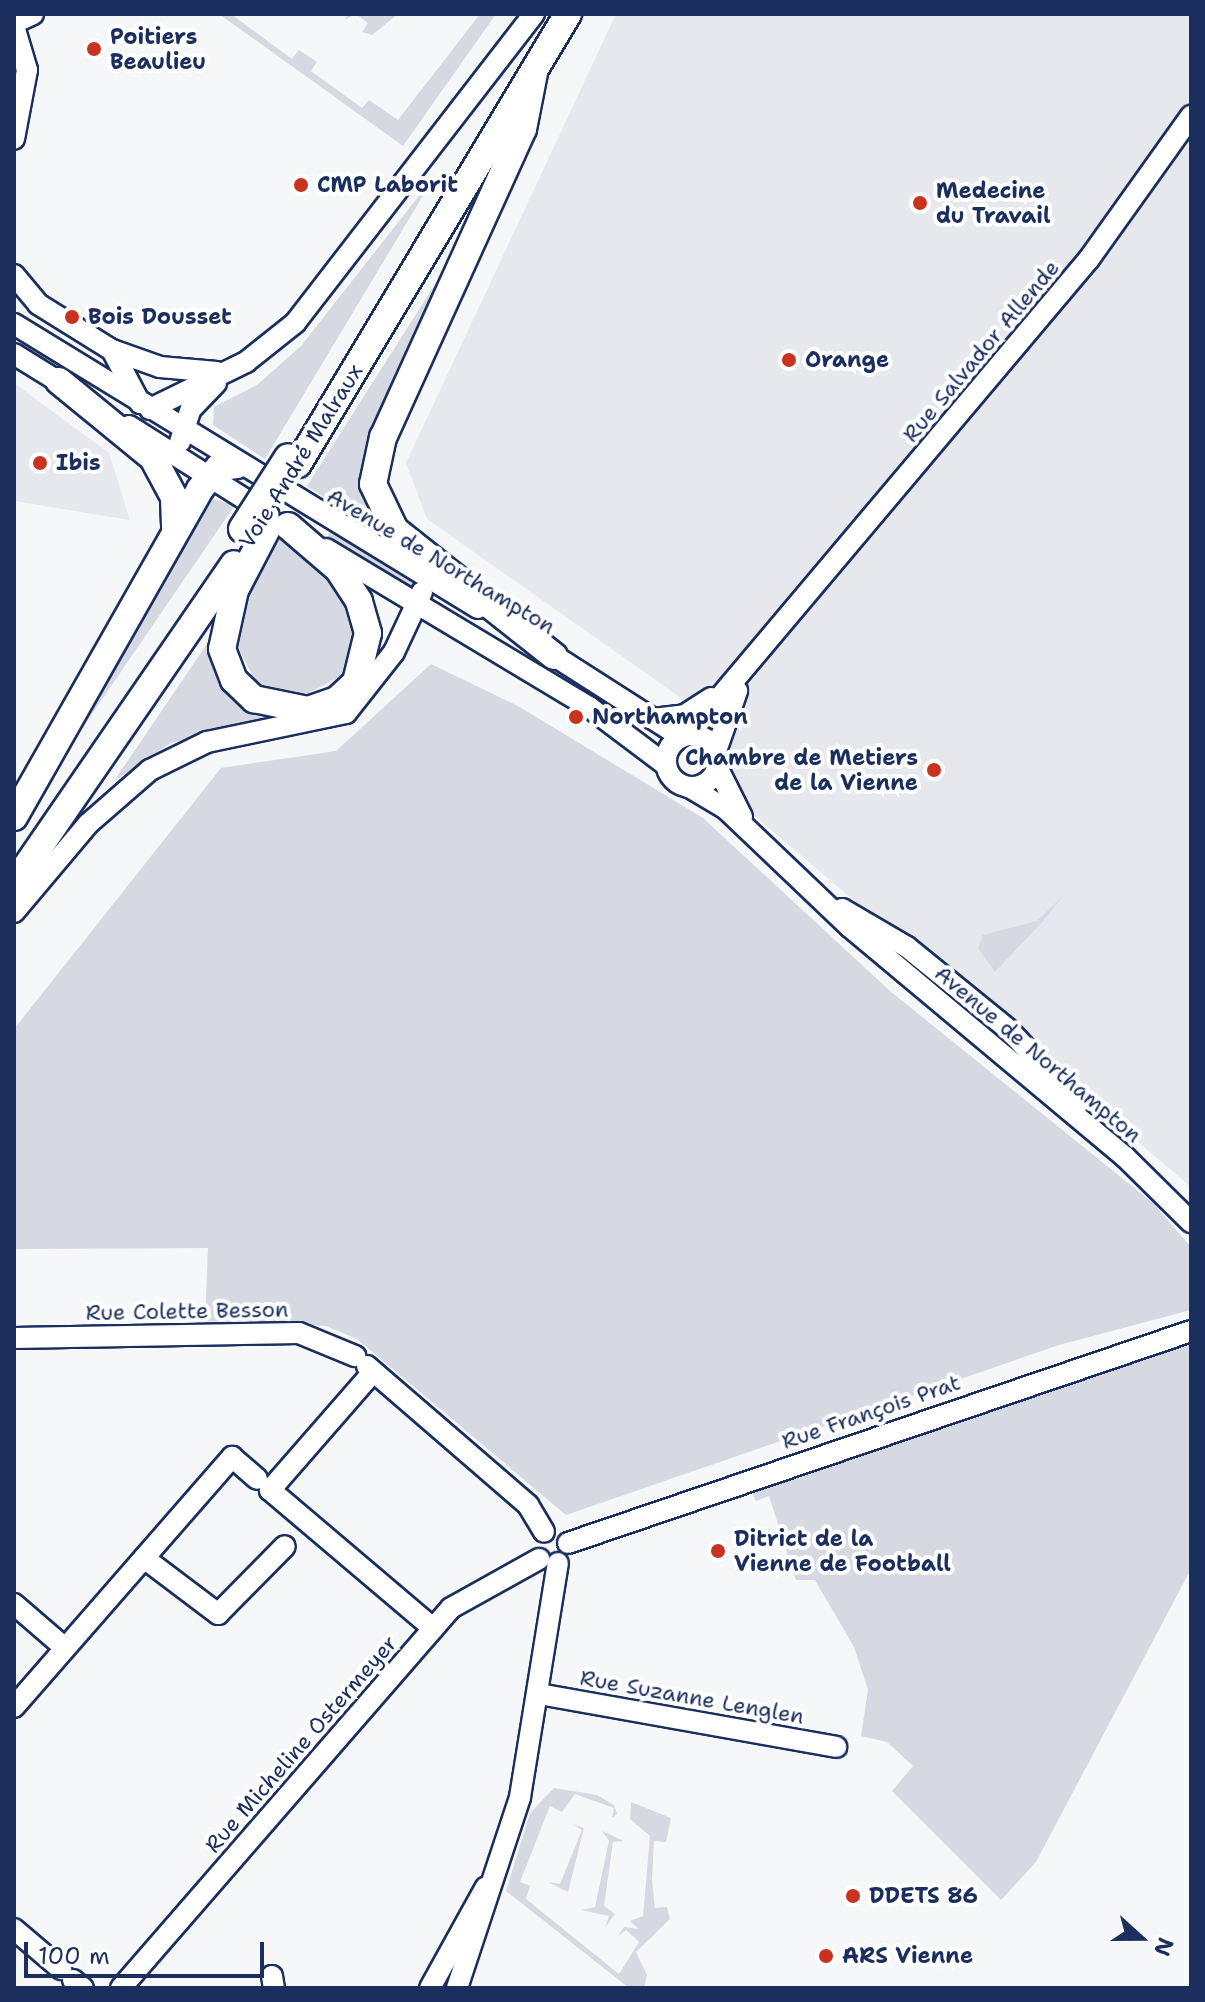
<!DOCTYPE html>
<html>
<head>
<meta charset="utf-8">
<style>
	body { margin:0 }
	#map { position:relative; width:1205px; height:2002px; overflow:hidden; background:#f6f7f9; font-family:"Shantell Sans",sans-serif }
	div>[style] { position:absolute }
	.built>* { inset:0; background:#e6e8ee }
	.green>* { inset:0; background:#d6d9e2 }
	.roads { filter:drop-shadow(2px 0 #1b2f5e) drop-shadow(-2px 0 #1b2f5e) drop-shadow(0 2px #1b2f5e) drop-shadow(0 -2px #1b2f5e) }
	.minor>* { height:20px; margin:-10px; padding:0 10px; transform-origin:10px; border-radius:10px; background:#fff }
	.minor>.ring { margin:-10px; padding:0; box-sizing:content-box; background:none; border:20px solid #fff; border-radius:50% }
	.major>* { height:26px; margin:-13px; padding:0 13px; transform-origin:13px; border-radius:13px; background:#fff }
	.bridges { filter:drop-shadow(2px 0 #1b2f5e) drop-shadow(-2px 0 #1b2f5e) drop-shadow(0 2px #1b2f5e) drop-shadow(0 -2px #1b2f5e) }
	.major-bridge>* { height:26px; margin:-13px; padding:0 13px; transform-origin:13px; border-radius:13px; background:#fff }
	.dots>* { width:22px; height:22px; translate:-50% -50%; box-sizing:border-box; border:4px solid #fff; border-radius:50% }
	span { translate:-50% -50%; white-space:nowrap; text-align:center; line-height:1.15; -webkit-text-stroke:8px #fff; paint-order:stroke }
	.poi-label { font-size:22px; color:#1b2f5e; font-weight:700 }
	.left { translate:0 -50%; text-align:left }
	.right { translate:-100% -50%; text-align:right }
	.street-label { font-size:22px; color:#1b2f5e }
	.frame { position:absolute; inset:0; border:16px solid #1b2f5e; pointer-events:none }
	.north { position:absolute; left:1101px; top:1898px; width:80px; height:80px; -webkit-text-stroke:6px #fff; paint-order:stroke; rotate:111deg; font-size:22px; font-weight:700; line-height:32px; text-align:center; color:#1b2f5e }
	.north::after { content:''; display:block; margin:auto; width:28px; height:36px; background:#1b2f5e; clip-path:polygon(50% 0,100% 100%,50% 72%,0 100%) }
	.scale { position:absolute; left:24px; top:1942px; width:240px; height:36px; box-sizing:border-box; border:4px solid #1b2f5e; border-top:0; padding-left:10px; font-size:24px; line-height:28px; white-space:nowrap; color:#1b2f5e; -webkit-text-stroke:6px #fff; paint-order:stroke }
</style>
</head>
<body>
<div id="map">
	<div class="built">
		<div style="clip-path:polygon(616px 14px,1191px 14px,1191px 1187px,744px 807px,681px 698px,427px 519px,406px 463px)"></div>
		<div style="clip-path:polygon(14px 383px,109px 453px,130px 520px,14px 501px)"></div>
	</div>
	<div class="green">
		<div style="clip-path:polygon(219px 14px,231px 14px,292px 59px,299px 50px,317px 62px,311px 71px,362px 108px,369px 100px,398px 120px,480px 14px,496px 14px,403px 146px)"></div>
		<div style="clip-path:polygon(349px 14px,398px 14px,372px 35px,362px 32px,368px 23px,356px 14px,344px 20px)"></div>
		<div style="clip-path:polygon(436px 174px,265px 459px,213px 425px,214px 407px,257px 385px,301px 346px)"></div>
		<div style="clip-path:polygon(451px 259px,367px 440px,360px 480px,368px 514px,428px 566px,307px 486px)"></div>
		<div style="clip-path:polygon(213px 499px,235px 505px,64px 755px,174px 560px)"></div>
		<div style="clip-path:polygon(277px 532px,336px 588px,357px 633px,343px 675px,297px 699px,256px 683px,235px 641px,241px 609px)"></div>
		<div style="clip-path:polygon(330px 532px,415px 580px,417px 593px,327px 537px)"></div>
		<div style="clip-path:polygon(209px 641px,225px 689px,272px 719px,171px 743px,114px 781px)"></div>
		<div style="clip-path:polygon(431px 664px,518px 706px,703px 818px,890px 991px,1153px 1203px,1191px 1247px,1191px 1310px,1059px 1345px,566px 1515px,357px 1339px,326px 1326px,205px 1321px,208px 1248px,14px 1249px,14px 1029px,221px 768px,336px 751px)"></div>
		<div style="clip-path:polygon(1063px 896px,1044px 920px,995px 972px,978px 948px,983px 935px,1037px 921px)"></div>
		<div style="clip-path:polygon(1191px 1342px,1191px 1569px,1036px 1862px,1001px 1900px,892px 1791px,913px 1766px,887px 1742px,861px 1736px,868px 1690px,854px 1647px,815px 1580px,796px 1580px,769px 1496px,756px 1501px,751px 1491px)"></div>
		<div style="clip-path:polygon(554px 1788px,597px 1795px,614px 1805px,617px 1814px,612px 1818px,614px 1808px,575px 1794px,562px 1812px,550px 1806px,520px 1882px,530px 1886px,526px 1899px,619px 1974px,639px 1942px,626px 1930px,617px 1937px,624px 1927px,639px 1929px,630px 1921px,643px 1916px,650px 1836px,630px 1819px,631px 1802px,671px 1818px,666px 1842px,654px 1841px,652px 1880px,655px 1908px,667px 1907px,670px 1919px,636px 1952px,647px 1975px,644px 1988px,629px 1988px,506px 1891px,530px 1813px)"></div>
		<div style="clip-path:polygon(572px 1824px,584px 1828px,568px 1892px,548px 1882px,560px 1884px,582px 1830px)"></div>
		<div style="clip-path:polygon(602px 1831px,624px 1841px,613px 1842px,604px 1906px,615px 1914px,605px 1928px,609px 1916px,581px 1910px,595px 1907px,609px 1841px)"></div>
	</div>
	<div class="roads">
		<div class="minor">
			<div style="left:14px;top:23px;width:21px;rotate:-25deg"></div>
			<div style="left:14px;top:26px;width:46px;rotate:73.5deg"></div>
			<div style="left:27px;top:70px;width:70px;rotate:100.7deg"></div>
			<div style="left:14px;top:275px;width:38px;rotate:50deg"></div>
			<div style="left:38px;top:304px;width:87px;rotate:31.9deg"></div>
			<div style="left:112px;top:350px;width:60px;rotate:62.2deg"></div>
			<div style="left:14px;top:324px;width:544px;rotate:31.47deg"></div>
			<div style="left:112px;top:350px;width:51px;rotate:19.5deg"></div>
			<div style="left:160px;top:367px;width:57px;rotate:5deg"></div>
			<div style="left:14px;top:354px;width:65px;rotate:31.7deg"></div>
			<div style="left:150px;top:409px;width:107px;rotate:-26.1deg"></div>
			<div style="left:246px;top:362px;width:63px;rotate:-38.5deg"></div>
			<div style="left:295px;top:323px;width:391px;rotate:-52.3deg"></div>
			<div style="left:129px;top:426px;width:165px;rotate:32.3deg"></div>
			<div style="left:180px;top:442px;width:35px;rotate:-72deg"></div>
			<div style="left:191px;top:409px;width:36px;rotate:-46deg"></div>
			<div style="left:326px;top:549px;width:307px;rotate:31deg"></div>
			<div style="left:589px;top:707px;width:96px;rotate:37deg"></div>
			<div style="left:542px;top:648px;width:165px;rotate:32.6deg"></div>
			<div style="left:653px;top:719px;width:32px;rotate:-7deg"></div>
			<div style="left:685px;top:715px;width:31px;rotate:-33deg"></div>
			<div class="ring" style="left:666px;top:735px;width:32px;height:32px"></div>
			<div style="left:688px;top:735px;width:622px;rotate:-49.89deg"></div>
			<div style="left:1089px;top:259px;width:176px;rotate:-54.5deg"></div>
			<div style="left:716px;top:751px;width:64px;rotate:-70.7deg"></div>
			<div style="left:717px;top:767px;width:56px;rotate:63.4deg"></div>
			<div style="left:689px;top:787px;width:43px;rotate:30.7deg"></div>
			<div style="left:726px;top:809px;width:171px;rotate:43.6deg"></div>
			<div style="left:850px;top:927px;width:359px;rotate:39.9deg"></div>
			<div style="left:1125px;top:1157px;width:93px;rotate:44.6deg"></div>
			<div style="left:842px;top:909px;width:75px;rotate:30.3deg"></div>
			<div style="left:907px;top:947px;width:132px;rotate:39.1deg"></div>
			<div style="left:1009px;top:1030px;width:101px;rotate:47deg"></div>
			<div style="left:14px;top:912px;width:115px;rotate:-49.9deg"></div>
			<div style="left:88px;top:824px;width:82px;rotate:-41.1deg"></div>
			<div style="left:150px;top:770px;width:64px;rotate:-26.2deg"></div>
			<div style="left:207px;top:742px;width:142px;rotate:-11.8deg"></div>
			<div style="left:346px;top:713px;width:78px;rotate:-51.8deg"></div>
			<div style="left:394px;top:652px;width:66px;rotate:-65deg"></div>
			<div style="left:14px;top:1338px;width:285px;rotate:-1deg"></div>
			<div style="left:299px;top:1333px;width:61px;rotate:22.3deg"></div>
			<div style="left:367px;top:1366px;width:213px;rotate:40.8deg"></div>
			<div style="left:528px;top:1505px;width:31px;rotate:59deg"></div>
			<div style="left:373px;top:1372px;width:157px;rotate:131.1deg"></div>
			<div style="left:270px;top:1490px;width:214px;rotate:40.3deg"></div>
			<div style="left:568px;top:1543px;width:658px;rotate:-18.79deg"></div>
			<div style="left:144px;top:1558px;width:93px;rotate:37.1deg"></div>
			<div style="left:218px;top:1614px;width:95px;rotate:-45.4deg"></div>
			<div style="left:14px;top:1604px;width:67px;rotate:40.8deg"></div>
			<div style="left:539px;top:1694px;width:302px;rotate:10.1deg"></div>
			<div style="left:14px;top:1707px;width:332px;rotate:-48.9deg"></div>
			<div style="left:232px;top:1457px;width:33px;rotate:41deg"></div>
			<div style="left:14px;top:1929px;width:62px;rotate:40.4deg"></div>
			<div style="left:272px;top:1976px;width:12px;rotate:81deg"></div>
			<div style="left:73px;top:1980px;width:13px;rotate:39deg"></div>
			<div style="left:121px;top:1988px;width:503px;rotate:-49.03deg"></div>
			<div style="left:451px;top:1608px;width:101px;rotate:-29.1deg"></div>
			<div style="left:430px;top:1988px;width:115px;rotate:-61deg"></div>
			<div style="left:457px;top:1988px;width:201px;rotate:-71.7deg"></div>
			<div style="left:520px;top:1797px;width:237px;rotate:-80.8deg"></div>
		</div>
		<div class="major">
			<div style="left:534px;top:73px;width:57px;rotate:101.1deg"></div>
			<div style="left:523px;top:129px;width:338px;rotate:114.4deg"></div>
			<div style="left:383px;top:437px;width:48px;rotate:102deg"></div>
			<div style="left:373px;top:484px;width:51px;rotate:64.4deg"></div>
			<div style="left:395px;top:530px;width:203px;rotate:38.4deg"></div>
			<div style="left:59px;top:381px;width:122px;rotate:39.3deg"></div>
			<div style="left:153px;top:458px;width:44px;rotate:61.7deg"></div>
			<div style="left:174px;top:497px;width:33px;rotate:88deg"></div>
			<div style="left:298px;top:464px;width:525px;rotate:-59.04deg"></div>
			<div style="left:265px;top:516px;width:11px;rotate:75deg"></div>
			<div style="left:268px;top:527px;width:71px;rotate:117.6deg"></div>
			<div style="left:235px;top:590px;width:60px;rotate:102.4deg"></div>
			<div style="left:222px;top:649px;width:33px;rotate:69deg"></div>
			<div style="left:234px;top:680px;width:28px;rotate:44deg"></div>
			<div style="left:254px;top:699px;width:55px;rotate:11.5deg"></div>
			<div style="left:308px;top:710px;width:31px;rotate:-19deg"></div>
			<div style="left:337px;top:700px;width:26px;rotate:-43deg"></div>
			<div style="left:356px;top:682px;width:50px;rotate:-76.2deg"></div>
			<div style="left:368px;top:633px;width:33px;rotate:-106deg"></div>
			<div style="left:359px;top:601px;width:38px;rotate:-123deg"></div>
			<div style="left:338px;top:569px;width:66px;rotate:-139.3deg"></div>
			<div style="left:14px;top:817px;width:377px;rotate:-60.4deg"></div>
			<div style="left:200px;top:489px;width:29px;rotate:-49deg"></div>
			<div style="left:219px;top:467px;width:18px;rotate:-6deg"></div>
			<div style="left:14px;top:884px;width:388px;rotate:-55.5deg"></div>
		</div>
	</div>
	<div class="bridges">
		<div class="major-bridge">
			<div style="left:242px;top:529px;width:85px;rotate:-57.4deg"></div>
		</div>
	</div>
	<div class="dots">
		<div style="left:94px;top:49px;background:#c8321e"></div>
		<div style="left:301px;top:185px;background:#c8321e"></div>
		<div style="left:920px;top:203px;background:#c8321e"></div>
		<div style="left:72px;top:317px;background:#c8321e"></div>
		<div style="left:789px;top:360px;background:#c8321e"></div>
		<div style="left:40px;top:463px;background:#c8321e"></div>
		<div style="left:576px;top:717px;background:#c8321e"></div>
		<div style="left:934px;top:770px;background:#c8321e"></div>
		<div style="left:718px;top:1551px;background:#c8321e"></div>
		<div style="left:853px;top:1896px;background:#c8321e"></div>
		<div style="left:826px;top:1956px;background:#c8321e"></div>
	</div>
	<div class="poi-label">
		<span class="left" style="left:110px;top:49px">Poitiers<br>Beaulieu</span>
		<span class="left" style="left:317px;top:185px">CMP Laborit</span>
		<span class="left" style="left:936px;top:203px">Medecine<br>du Travail</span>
		<span class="left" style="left:88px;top:317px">Bois Dousset</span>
		<span class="left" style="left:805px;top:360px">Orange</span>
		<span class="left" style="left:56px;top:463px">Ibis</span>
		<span class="left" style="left:592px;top:717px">Northampton</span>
		<span class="right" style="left:918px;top:770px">Chambre de Metiers<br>de la Vienne</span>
		<span class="left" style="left:734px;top:1551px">Ditrict de la<br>Vienne de Football</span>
		<span class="left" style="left:869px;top:1896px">DDETS 86</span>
		<span class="left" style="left:842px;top:1956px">ARS Vienne</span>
	</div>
	<div class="street-label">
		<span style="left:981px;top:351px;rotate:-50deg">Rue Salvador Allende</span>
		<span style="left:301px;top:456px;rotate:-58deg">Voie André Malraux</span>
		<span style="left:441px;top:561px;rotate:31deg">Avenue de Northampton</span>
		<span style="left:1038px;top:1054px;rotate:40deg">Avenue de Northampton</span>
		<span style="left:187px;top:1311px;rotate:-1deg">Rue Colette Besson</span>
		<span style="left:871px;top:1412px;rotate:-19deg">Rue François Prat</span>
		<span style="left:692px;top:1697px;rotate:10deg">Rue Suzanne Lenglen</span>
		<span style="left:301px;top:1744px;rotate:-49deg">Rue Micheline Ostermeyer</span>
	</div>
	<div class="frame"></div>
	<div class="north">N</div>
	<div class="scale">100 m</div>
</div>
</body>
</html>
